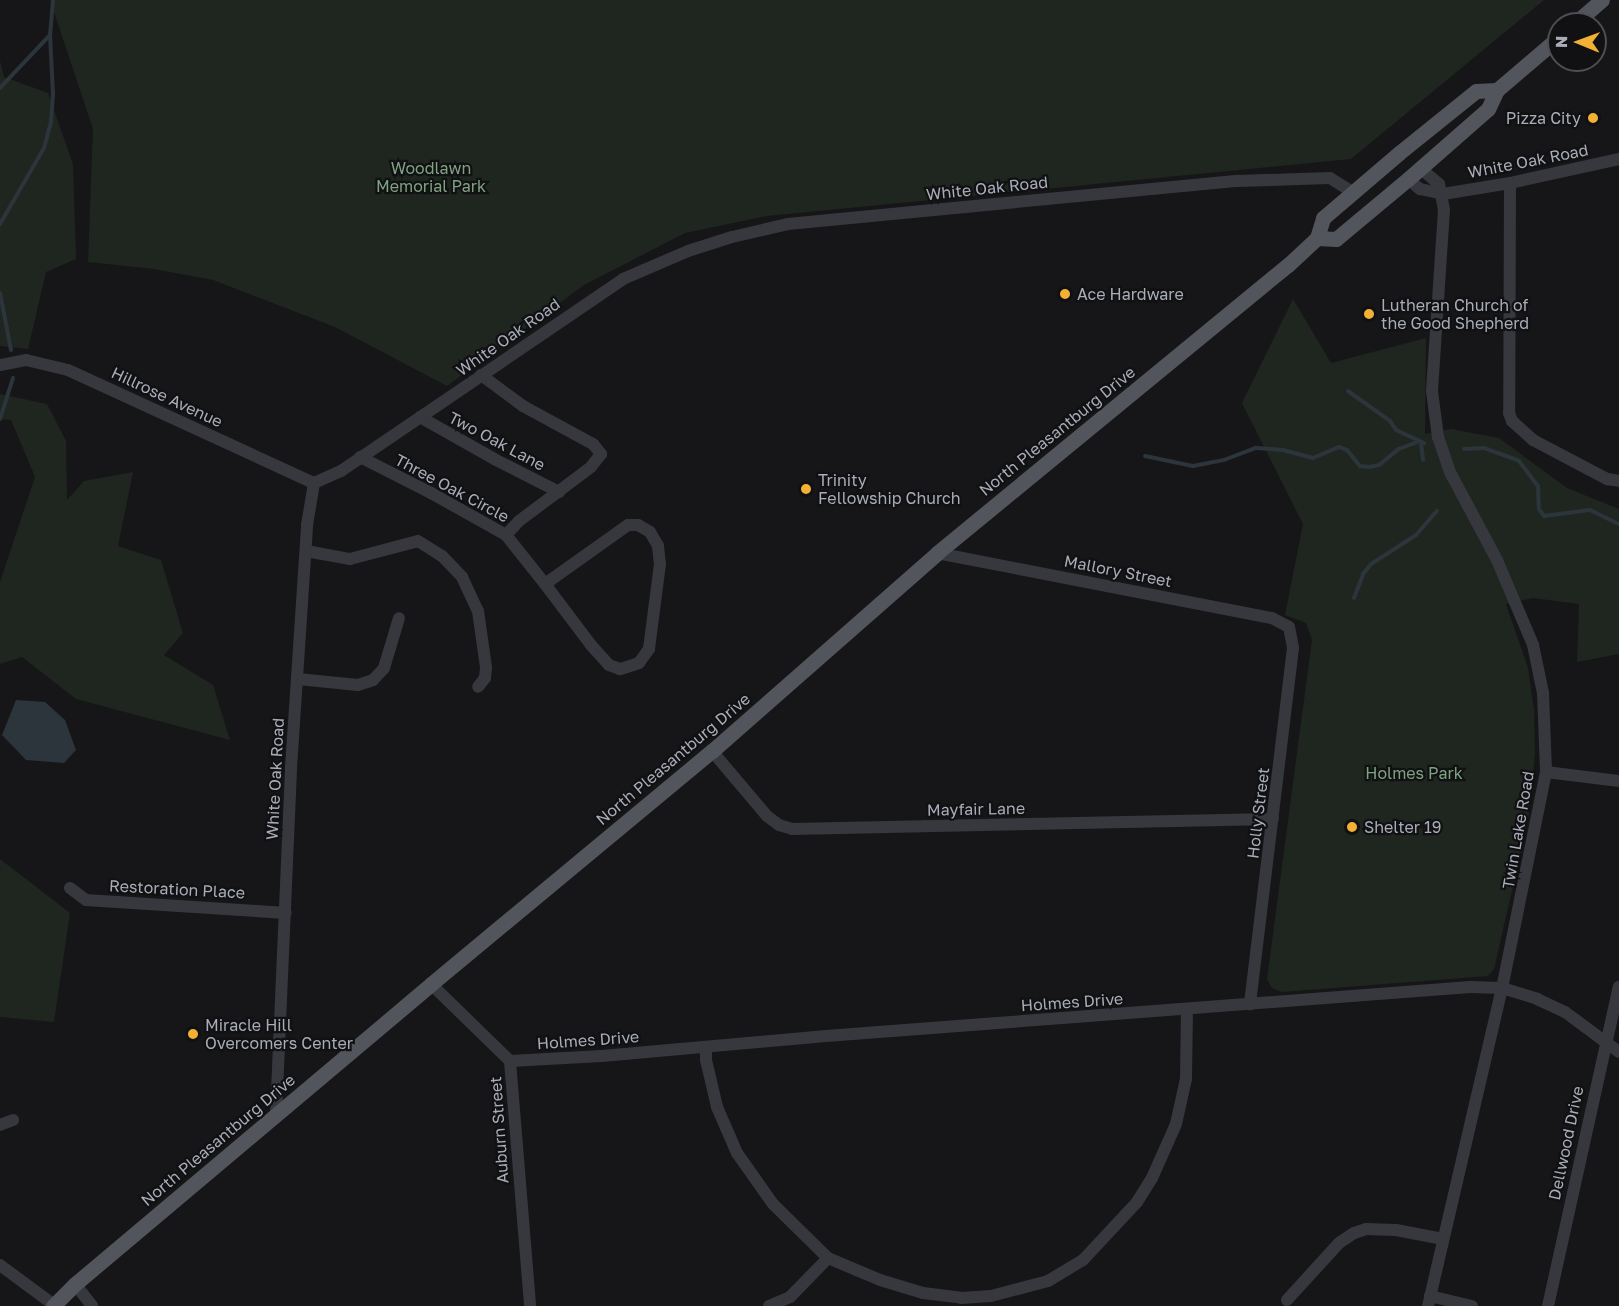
<!DOCTYPE html>
<html>
<head>
<meta charset="utf-8">
<style>
	body { margin:0 }
	#map { position:relative; width:1619px; height:1306px; overflow:hidden; background:#161618; font-family:"Golos Text",sans-serif }
	div>[style] { position:absolute }
	.green>* { inset:0; background:#1e261f }
	.water>* { inset:0; background:#2c353c }
	.stream>* { height:4px; margin:-2px; padding:0 2px; transform-origin:2px; border-radius:2px; background:#2c353c }
	.minor>* { height:12px; margin:-6px; padding:0 6px; transform-origin:6px; border-radius:6px; background:#37383d }
	.major>* { height:15px; margin:-7.5px; padding:0 7.5px; transform-origin:7.5px; border-radius:7.5px; background:#53555c }
	.dots>* { width:16px; height:16px; translate:-50% -50%; box-sizing:border-box; border:3px solid #111113; border-radius:50% }
	span { translate:-50% -50%; white-space:nowrap; text-align:center; line-height:1.15; -webkit-text-stroke:4.5px #111113; paint-order:stroke }
	.poi-label { font-size:16px; color:#a8adb8 }
	.right { translate:-100% -50%; text-align:right }
	.left { translate:0 -50%; text-align:left }
	.street-label { font-size:16px; color:#a8adb8 }
	.park-label { font-size:16px; color:#7fa381 }
	.north { position:absolute; left:1547px; top:12px; width:60px; height:60px; box-sizing:border-box; background:#111113; border:2px solid #4d4f55; border-radius:50%; rotate:271deg; font-size:16px; font-weight:700; line-height:24px; text-align:center; color:#a8adb8 }
	.north::after { content:''; display:block; margin:auto; width:21px; height:27px; background:#f2b134; clip-path:polygon(50% 0,100% 100%,50% 72%,0 100%) }
</style>
</head>
<body>
<div id="map">
	<div class="green">
		<div style="clip-path:polygon(50px 0,1544px 0,1351px 159px,767px 216px,685px 233px,584px 285px,447px 386px,335px 327px,213px 280px,154px 269px,88px 262px,93px 129px)"></div>
		<div style="clip-path:polygon(0 61px,4px 77px,48px 93px,73px 164px,76px 259px,46px 272px,28px 349px,0 346px)"></div>
		<div style="clip-path:polygon(1293px 299px,1331px 363px,1426px 338px,1425px 434px,1451px 429px,1499px 438px,1567px 488px,1619px 509px,1619px 654px,1577px 662px,1579px 604px,1533px 598px,1506px 604px,1528px 668px,1534px 710px,1535px 754px,1528px 820px,1494px 969px,1488px 976px,1281px 992px,1272px 988px,1267px 979px,1312px 640px,1306px 623px,1285px 615px,1303px 524px,1242px 403px)"></div>
		<div style="clip-path:polygon(0 394px,47px 404px,66px 441px,67px 500px,84px 481px,133px 472px,118px 546px,161px 560px,183px 633px,164px 655px,213px 685px,230px 740px,76px 699px,22px 657px,0 664px,0 582px,35px 477px,11px 420px,0 419px)"></div>
		<div style="clip-path:polygon(0 859px,70px 913px,54px 1022px,0 1017px)"></div>
	</div>
	<div class="water">
		<div style="clip-path:polygon(16px 700px,45px 702px,65px 720px,76px 750px,64px 763px,26px 760px,2px 735px)"></div>
	</div>
	<div class="stream">
		<div style="left:0;top:88px;width:71px;rotate:-46.7deg"></div>
		<div style="left:0;top:224px;width:88px;rotate:-59.9deg"></div>
		<div style="left:44px;top:148px;width:27px;rotate:-75deg"></div>
		<div style="left:51px;top:122px;width:28px;rotate:-86deg"></div>
		<div style="left:53px;top:94px;width:59px;rotate:-92.9deg"></div>
		<div style="left:50px;top:35px;width:35px;rotate:-85deg"></div>
		<div style="left:0;top:293px;width:58px;rotate:79.1deg"></div>
		<div style="left:1348px;top:391px;width:52px;rotate:35.5deg"></div>
		<div style="left:1390px;top:421px;width:11px;rotate:56deg"></div>
		<div style="left:1396px;top:430px;width:31px;rotate:25deg"></div>
		<div style="left:0;top:419px;width:43px;rotate:-72.4deg"></div>
		<div style="left:1421px;top:443px;width:17px;rotate:83deg"></div>
		<div style="left:1464px;top:449px;width:20px;rotate:-3deg"></div>
		<div style="left:1484px;top:448px;width:37px;rotate:20deg"></div>
		<div style="left:1519px;top:461px;width:31px;rotate:53deg"></div>
		<div style="left:1538px;top:486px;width:23px;rotate:88deg"></div>
		<div style="left:1539px;top:509px;width:9px;rotate:54deg"></div>
		<div style="left:1544px;top:516px;width:46px;rotate:-7.4deg"></div>
		<div style="left:1590px;top:510px;width:32px;rotate:26deg"></div>
		<div style="left:1145px;top:456px;width:49px;rotate:11.8deg"></div>
		<div style="left:1193px;top:466px;width:32px;rotate:-11deg"></div>
		<div style="left:1224px;top:460px;width:34px;rotate:-21deg"></div>
		<div style="left:1256px;top:448px;width:27px;rotate:4deg"></div>
		<div style="left:1283px;top:450px;width:31px;rotate:15deg"></div>
		<div style="left:1313px;top:458px;width:28px;rotate:-23deg"></div>
		<div style="left:1339px;top:447px;width:9px;rotate:21deg"></div>
		<div style="left:1347px;top:450px;width:21px;rotate:51deg"></div>
		<div style="left:1360px;top:466px;width:10px;rotate:6deg"></div>
		<div style="left:1370px;top:467px;width:9px;rotate:-13deg"></div>
		<div style="left:1379px;top:465px;width:26px;rotate:-39deg"></div>
		<div style="left:1399px;top:449px;width:19px;rotate:-21deg"></div>
		<div style="left:1354px;top:598px;width:26px;rotate:-69deg"></div>
		<div style="left:1363px;top:574px;width:13px;rotate:-51deg"></div>
		<div style="left:1371px;top:564px;width:54px;rotate:-32.8deg"></div>
		<div style="left:1416px;top:535px;width:32px;rotate:-49deg"></div>
	</div>
	<div class="minor">
		<div style="left:1420px;top:168px;width:25px;rotate:40deg"></div>
		<div style="left:1439px;top:184px;width:26px;rotate:79deg"></div>
		<div style="left:1444px;top:210px;width:181px;rotate:93.8deg"></div>
		<div style="left:1432px;top:391px;width:46px;rotate:82.6deg"></div>
		<div style="left:1438px;top:437px;width:39px;rotate:71deg"></div>
		<div style="left:1451px;top:474px;width:98px;rotate:61.9deg"></div>
		<div style="left:1497px;top:560px;width:92px;rotate:67deg"></div>
		<div style="left:1533px;top:645px;width:49px;rotate:78.2deg"></div>
		<div style="left:1543px;top:693px;width:79px;rotate:87.8deg"></div>
		<div style="left:1546px;top:772px;width:220px;rotate:101.5deg"></div>
		<div style="left:1502px;top:988px;width:326px;rotate:103.1deg"></div>
		<div style="left:1408px;top:179px;width:16px;rotate:40deg"></div>
		<div style="left:1420px;top:189px;width:24px;rotate:12deg"></div>
		<div style="left:1443px;top:194px;width:68px;rotate:-9.3deg"></div>
		<div style="left:1510px;top:183px;width:112px;rotate:-12.4deg"></div>
		<div style="left:1510px;top:183px;width:230px;rotate:90.2deg"></div>
		<div style="left:1509px;top:413px;width:9px;rotate:69deg"></div>
		<div style="left:1512px;top:421px;width:28px;rotate:42deg"></div>
		<div style="left:1533px;top:440px;width:84px;rotate:27.8deg"></div>
		<div style="left:1607px;top:479px;width:12px;rotate:9deg"></div>
		<div style="left:0;top:365px;width:26px;rotate:-11deg"></div>
		<div style="left:26px;top:360px;width:43px;rotate:13.4deg"></div>
		<div style="left:68px;top:370px;width:271px;rotate:24.7deg"></div>
		<div style="left:481px;top:375px;width:52px;rotate:36.4deg"></div>
		<div style="left:523px;top:406px;width:80px;rotate:28.5deg"></div>
		<div style="left:593px;top:444px;width:13px;rotate:51deg"></div>
		<div style="left:601px;top:454px;width:16px;rotate:128deg"></div>
		<div style="left:591px;top:467px;width:90px;rotate:143.1deg"></div>
		<div style="left:519px;top:521px;width:19px;rotate:133deg"></div>
		<div style="left:420px;top:417px;width:87px;rotate:29.5deg"></div>
		<div style="left:496px;top:460px;width:71px;rotate:26.9deg"></div>
		<div style="left:360px;top:457px;width:80px;rotate:26.9deg"></div>
		<div style="left:431px;top:493px;width:86px;rotate:29.2deg"></div>
		<div style="left:506px;top:535px;width:63px;rotate:51.5deg"></div>
		<div style="left:628px;top:525px;width:10px"></div>
		<div style="left:638px;top:525px;width:14px;rotate:30deg"></div>
		<div style="left:650px;top:532px;width:16px;rotate:60deg"></div>
		<div style="left:658px;top:546px;width:18px;rotate:84deg"></div>
		<div style="left:660px;top:564px;width:86px;rotate:97.4deg"></div>
		<div style="left:649px;top:649px;width:17px;rotate:126deg"></div>
		<div style="left:639px;top:663px;width:20px;rotate:162deg"></div>
		<div style="left:620px;top:669px;width:12px;rotate:-160deg"></div>
		<div style="left:609px;top:665px;width:27px;rotate:-132deg"></div>
		<div style="left:591px;top:645px;width:76px;rotate:-127deg"></div>
		<div style="left:545px;top:584px;width:102px;rotate:-35.4deg"></div>
		<div style="left:306px;top:551px;width:45px;rotate:10.3deg"></div>
		<div style="left:350px;top:559px;width:70px;rotate:-14.8deg"></div>
		<div style="left:418px;top:541px;width:28px;rotate:32deg"></div>
		<div style="left:442px;top:556px;width:29px;rotate:46deg"></div>
		<div style="left:462px;top:577px;width:38px;rotate:65deg"></div>
		<div style="left:478px;top:611px;width:57px;rotate:81.9deg"></div>
		<div style="left:486px;top:667px;width:11px;rotate:95deg"></div>
		<div style="left:485px;top:678px;width:11px;rotate:128deg"></div>
		<div style="left:937px;top:553px;width:341px;rotate:11deg"></div>
		<div style="left:1272px;top:618px;width:19px;rotate:28deg"></div>
		<div style="left:1289px;top:627px;width:21px;rotate:79deg"></div>
		<div style="left:1293px;top:648px;width:359px;rotate:96.9deg"></div>
		<div style="left:298px;top:679px;width:60px;rotate:5.7deg"></div>
		<div style="left:358px;top:685px;width:16px;rotate:-18deg"></div>
		<div style="left:373px;top:680px;width:16px;rotate:-47deg"></div>
		<div style="left:384px;top:668px;width:52px;rotate:-73.3deg"></div>
		<div style="left:712px;top:751px;width:85px;rotate:49.8deg"></div>
		<div style="left:767px;top:816px;width:15px;rotate:37deg"></div>
		<div style="left:779px;top:825px;width:14px;rotate:17deg"></div>
		<div style="left:792px;top:829px;width:481px;rotate:-1.2deg"></div>
		<div style="left:1546px;top:772px;width:74px;rotate:7deg"></div>
		<div style="left:70px;top:888px;width:20px;rotate:37deg"></div>
		<div style="left:86px;top:900px;width:200px;rotate:3.7deg"></div>
		<div style="left:431px;top:984px;width:110px;rotate:44.3deg"></div>
		<div style="left:510px;top:1061px;width:246px;rotate:85.3deg"></div>
		<div style="left:706px;top:1048px;width:12px;rotate:90deg"></div>
		<div style="left:706px;top:1060px;width:48px;rotate:76.8deg"></div>
		<div style="left:717px;top:1107px;width:50px;rotate:66.5deg"></div>
		<div style="left:737px;top:1153px;width:62px;rotate:54.8deg"></div>
		<div style="left:773px;top:1204px;width:77px;rotate:44.5deg"></div>
		<div style="left:828px;top:1258px;width:56px;rotate:22.9deg"></div>
		<div style="left:880px;top:1280px;width:45px;rotate:16.8deg"></div>
		<div style="left:923px;top:1293px;width:38px;rotate:7deg"></div>
		<div style="left:961px;top:1298px;width:30px;rotate:-4deg"></div>
		<div style="left:991px;top:1296px;width:59px;rotate:-14.7deg"></div>
		<div style="left:1048px;top:1281px;width:41px;rotate:-31deg"></div>
		<div style="left:1083px;top:1260px;width:79px;rotate:-47deg"></div>
		<div style="left:1137px;top:1202px;width:28px;rotate:-58deg"></div>
		<div style="left:1152px;top:1178px;width:59px;rotate:-66deg"></div>
		<div style="left:1176px;top:1124px;width:46px;rotate:-77.5deg"></div>
		<div style="left:1186px;top:1079px;width:69px;rotate:-89.2deg"></div>
		<div style="left:510px;top:1061px;width:92px;rotate:-3.1deg"></div>
		<div style="left:602px;top:1056px;width:225px;rotate:-5.1deg"></div>
		<div style="left:826px;top:1036px;width:646px;rotate:-4.35deg"></div>
		<div style="left:1470px;top:987px;width:32px;rotate:2deg"></div>
		<div style="left:1502px;top:988px;width:37px;rotate:17deg"></div>
		<div style="left:1537px;top:999px;width:31px;rotate:25deg"></div>
		<div style="left:1565px;top:1012px;width:67px;rotate:36.5deg"></div>
		<div style="left:276px;top:1114px;width:346px;rotate:-87.5deg"></div>
		<div style="left:291px;top:768px;width:244px;rotate:-86.2deg"></div>
		<div style="left:307px;top:525px;width:43px;rotate:-80.5deg"></div>
		<div style="left:314px;top:483px;width:30px;rotate:-24deg"></div>
		<div style="left:341px;top:471px;width:341px;rotate:-34.2deg"></div>
		<div style="left:623px;top:279px;width:71px;rotate:-23.3deg"></div>
		<div style="left:688px;top:251px;width:46px;rotate:-17.7deg"></div>
		<div style="left:732px;top:237px;width:57px;rotate:-13.1deg"></div>
		<div style="left:788px;top:224px;width:452px;rotate:-5.5deg"></div>
		<div style="left:1238px;top:181px;width:92px;rotate:-1.9deg"></div>
		<div style="left:1330px;top:178px;width:28px;rotate:32deg"></div>
		<div style="left:0;top:1125px;width:14px;rotate:-21deg"></div>
		<div style="left:0;top:1265px;width:67px;rotate:36.5deg"></div>
		<div style="left:75px;top:1284px;width:28px;rotate:52deg"></div>
		<div style="left:1430px;top:1296px;width:43px;rotate:13.4deg"></div>
		<div style="left:1287px;top:1300px;width:77px;rotate:-47.6deg"></div>
		<div style="left:1339px;top:1243px;width:18px;rotate:-34deg"></div>
		<div style="left:1354px;top:1233px;width:13px;rotate:-18deg"></div>
		<div style="left:1366px;top:1229px;width:30px;rotate:2deg"></div>
		<div style="left:1396px;top:1230px;width:48px;rotate:10.8deg"></div>
		<div style="left:769px;top:1306px;width:23px;rotate:-23deg"></div>
		<div style="left:790px;top:1297px;width:54px;rotate:-45.7deg"></div>
		<div style="left:1548px;top:1306px;width:327px;rotate:-77.5deg"></div>
	</div>
	<div class="major">
		<div style="left:1574px;top:24px;width:37px;rotate:-41deg"></div>
		<div style="left:1317px;top:238px;width:19px;rotate:3deg"></div>
		<div style="left:1336px;top:239px;width:94px;rotate:-39.8deg"></div>
		<div style="left:1408px;top:179px;width:106px;rotate:-41.2deg"></div>
		<div style="left:1488px;top:109px;width:21px;rotate:-65deg"></div>
		<div style="left:1497px;top:90px;width:82px;rotate:-40.5deg"></div>
		<div style="left:53px;top:1306px;width:31px;rotate:-45deg"></div>
		<div style="left:75px;top:1284px;width:466px;rotate:-40.1deg"></div>
		<div style="left:431px;top:984px;width:365px;rotate:-39.7deg"></div>
		<div style="left:712px;top:751px;width:300px;rotate:-41.3deg"></div>
		<div style="left:937px;top:553px;width:454px;rotate:-39.4deg"></div>
		<div style="left:1288px;top:265px;width:40px;rotate:-43deg"></div>
		<div style="left:1317px;top:238px;width:21px;rotate:-73deg"></div>
		<div style="left:1323px;top:218px;width:100px;rotate:-40.5deg"></div>
		<div style="left:1399px;top:153px;width:99px;rotate:-38.8deg"></div>
		<div style="left:1476px;top:91px;width:21px;rotate:-3deg"></div>
	</div>
	<div class="dots">
		<div style="left:1593px;top:118px;background:#f2b134"></div>
		<div style="left:1065px;top:294px;background:#f2b134"></div>
		<div style="left:1369px;top:314px;background:#f2b134"></div>
		<div style="left:806px;top:489px;background:#f2b134"></div>
		<div style="left:1352px;top:827px;background:#f2b134"></div>
		<div style="left:193px;top:1034px;background:#f2b134"></div>
	</div>
	<div class="poi-label">
		<span class="right" style="left:1581px;top:118px">Pizza City</span>
		<span class="left" style="left:1077px;top:294px">Ace Hardware</span>
		<span class="left" style="left:1381px;top:314px">Lutheran Church of<br>the Good Shepherd</span>
		<span class="left" style="left:818px;top:489px">Trinity<br>Fellowship Church</span>
		<span class="left" style="left:1364px;top:827px">Shelter 19</span>
		<span class="left" style="left:205px;top:1034px">Miracle Hill<br>Overcomers Center</span>
	</div>
	<div class="street-label">
		<span style="left:1528px;top:161px;rotate:-11deg">White Oak Road</span>
		<span style="left:987px;top:188px;rotate:-6deg">White Oak Road</span>
		<span style="left:508px;top:337px;rotate:-35deg">White Oak Road</span>
		<span style="left:167px;top:397px;rotate:25deg">Hillrose Avenue</span>
		<span style="left:1057px;top:431px;rotate:-39deg">North Pleasantburg Drive</span>
		<span style="left:497px;top:441px;rotate:28deg">Two Oak Lane</span>
		<span style="left:452px;top:488px;rotate:28deg">Three Oak Circle</span>
		<span style="left:1118px;top:571px;rotate:11deg">Mallory Street</span>
		<span style="left:673px;top:759px;rotate:-40deg">North Pleasantburg Drive</span>
		<span style="left:275px;top:779px;rotate:-87deg">White Oak Road</span>
		<span style="left:976px;top:809px;rotate:-1deg">Mayfair Lane</span>
		<span style="left:1258px;top:813px;rotate:-83deg">Holly Street</span>
		<span style="left:1518px;top:830px;rotate:-80deg">Twin Lake Road</span>
		<span style="left:177px;top:889px;rotate:3deg">Restoration Place</span>
		<span style="left:1072px;top:1002px;rotate:-4deg">Holmes Drive</span>
		<span style="left:588px;top:1040px;rotate:-4deg">Holmes Drive</span>
		<span style="left:499px;top:1130px;rotate:-94deg">Auburn Street</span>
		<span style="left:218px;top:1140px;rotate:-40deg">North Pleasantburg Drive</span>
		<span style="left:1566px;top:1143px;rotate:-78deg">Dellwood Drive</span>
	</div>
	<div class="park-label">
		<span style="left:431px;top:177px">Woodlawn<br>Memorial Park</span>
		<span style="left:1414px;top:773px">Holmes Park</span>
	</div>
	<div class="north">N</div>
</div>
</body>
</html>
